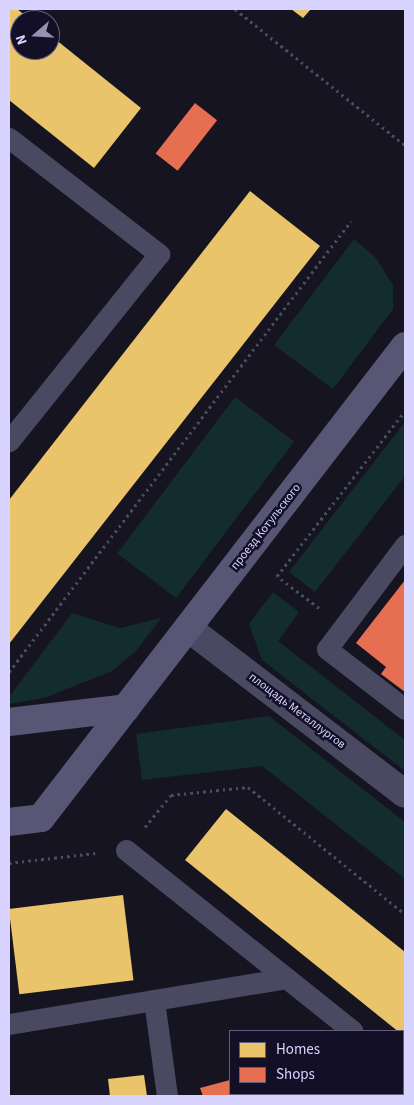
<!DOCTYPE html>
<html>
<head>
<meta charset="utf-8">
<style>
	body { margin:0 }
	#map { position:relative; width:414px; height:1105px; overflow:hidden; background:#161421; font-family:"Source Sans 3",sans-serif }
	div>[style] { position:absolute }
	.green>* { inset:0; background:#132c2d; transform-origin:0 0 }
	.homes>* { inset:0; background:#e9c46a; transform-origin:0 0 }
	.shops>* { inset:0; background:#e76f51; transform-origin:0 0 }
	.path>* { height:3px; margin-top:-1.5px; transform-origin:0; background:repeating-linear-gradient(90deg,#44505f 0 2.5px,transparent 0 6.5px) }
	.lane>* { height:21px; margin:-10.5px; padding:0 10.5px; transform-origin:10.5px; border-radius:10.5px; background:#4a4962 }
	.street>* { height:28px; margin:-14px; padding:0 14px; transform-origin:14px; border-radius:14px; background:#4a4962 }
	.secondary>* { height:28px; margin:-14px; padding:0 14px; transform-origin:14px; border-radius:14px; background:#575674 }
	span { translate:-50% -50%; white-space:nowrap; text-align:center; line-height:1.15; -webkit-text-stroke:5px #130f26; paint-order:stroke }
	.street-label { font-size:12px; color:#d9d4ff }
	.frame { position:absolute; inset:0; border:10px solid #d9d4ff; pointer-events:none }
	.legend { position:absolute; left:229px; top:1030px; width:175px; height:65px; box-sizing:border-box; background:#130f26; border:1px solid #625e7d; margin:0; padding:6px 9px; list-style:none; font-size:15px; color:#d9d4ff }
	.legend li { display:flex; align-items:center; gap:10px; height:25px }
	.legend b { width:25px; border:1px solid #625e7d }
	.north { position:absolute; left:10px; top:10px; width:50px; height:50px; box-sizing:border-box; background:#130f26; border:1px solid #625e7d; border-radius:50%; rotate:251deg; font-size:14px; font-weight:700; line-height:20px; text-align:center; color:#d9d4ff }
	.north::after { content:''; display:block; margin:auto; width:18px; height:22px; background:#9591b1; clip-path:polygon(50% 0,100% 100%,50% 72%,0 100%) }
</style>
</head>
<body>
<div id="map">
	<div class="green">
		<div style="clip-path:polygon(354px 239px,376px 258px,393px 285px,393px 309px,333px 389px,274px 345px)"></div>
		<div style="left:235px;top:397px;width:74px;height:196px;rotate:37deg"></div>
		<div style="clip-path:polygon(405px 422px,405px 476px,315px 592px,289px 572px)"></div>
		<div style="clip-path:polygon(273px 592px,299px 612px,278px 641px,405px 740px,405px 771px,262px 660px,249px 624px)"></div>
		<div style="clip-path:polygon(72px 613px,120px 628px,161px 618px,136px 651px,112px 671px,44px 698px,9px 704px,9px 697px)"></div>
		<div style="clip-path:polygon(269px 716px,405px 822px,405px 879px,262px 766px,142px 780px,136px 734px)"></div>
	</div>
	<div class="homes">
		<div style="clip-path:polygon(9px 9px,17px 9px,31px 20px,20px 20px,20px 50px,50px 50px,50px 35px,141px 108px,94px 168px,9px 100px)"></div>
		<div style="clip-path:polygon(291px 9px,311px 9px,303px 18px)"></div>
		<div style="clip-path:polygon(250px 191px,320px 246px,9px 644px,9px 500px)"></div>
		<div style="clip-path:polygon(226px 809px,405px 952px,405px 1037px,185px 860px)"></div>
		<div style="left:123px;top:895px;width:86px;height:115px;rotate:83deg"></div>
		<div style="clip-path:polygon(144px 1075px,147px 1096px,110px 1096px,108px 1079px)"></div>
	</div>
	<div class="shops">
		<div style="left:195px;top:103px;width:28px;height:64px;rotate:38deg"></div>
		<div style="clip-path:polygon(405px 580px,405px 692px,381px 674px,386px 667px,356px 643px)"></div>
		<div style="clip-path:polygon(230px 1080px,230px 1094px,274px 1096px,203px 1096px,200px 1088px)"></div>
	</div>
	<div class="path">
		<div style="left:235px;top:9px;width:218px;rotate:38.7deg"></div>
		<div style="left:319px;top:608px;width:53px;rotate:-142.7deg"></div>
		<div style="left:277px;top:576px;width:209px;rotate:-52.2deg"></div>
		<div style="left:9px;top:672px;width:566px;rotate:-52.83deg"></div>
		<div style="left:145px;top:827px;width:41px;rotate:-50.9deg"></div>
		<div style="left:171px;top:795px;width:77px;rotate:-5.9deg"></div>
		<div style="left:248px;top:787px;width:202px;rotate:39deg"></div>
		<div style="left:9px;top:863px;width:87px;rotate:-6.6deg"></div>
	</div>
	<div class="lane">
		<div style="left:9px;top:138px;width:190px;rotate:37.7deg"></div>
		<div style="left:159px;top:254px;width:240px;rotate:128.7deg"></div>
		<div style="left:405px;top:545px;width:130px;rotate:126.9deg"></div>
		<div style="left:327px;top:649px;width:98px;rotate:37.6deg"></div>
		<div style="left:126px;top:850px;width:290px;rotate:38.6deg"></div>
		<div style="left:154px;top:1000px;width:97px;rotate:82.3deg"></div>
		<div style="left:9px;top:1024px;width:281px;rotate:-9.4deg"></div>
		<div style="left:403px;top:1071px;width:3px;rotate:45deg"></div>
	</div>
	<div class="street">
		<div style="left:188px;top:628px;width:273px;rotate:37.4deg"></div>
	</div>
	<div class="secondary">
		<div style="left:9px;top:722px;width:118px;rotate:-6.8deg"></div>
		<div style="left:9px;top:822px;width:32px;rotate:-7deg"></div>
		<div style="left:41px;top:818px;width:596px;rotate:-52.36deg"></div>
	</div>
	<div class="street-label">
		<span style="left:266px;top:527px;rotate:-52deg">проезд Котульского</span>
		<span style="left:297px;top:711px;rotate:37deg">площадь Металлургов</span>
	</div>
	<div class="frame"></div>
	<ul class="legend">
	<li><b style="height:14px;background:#e9c46a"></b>Homes</li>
	<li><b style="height:14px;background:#e76f51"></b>Shops</li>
	</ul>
	<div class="north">N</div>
</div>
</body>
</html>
